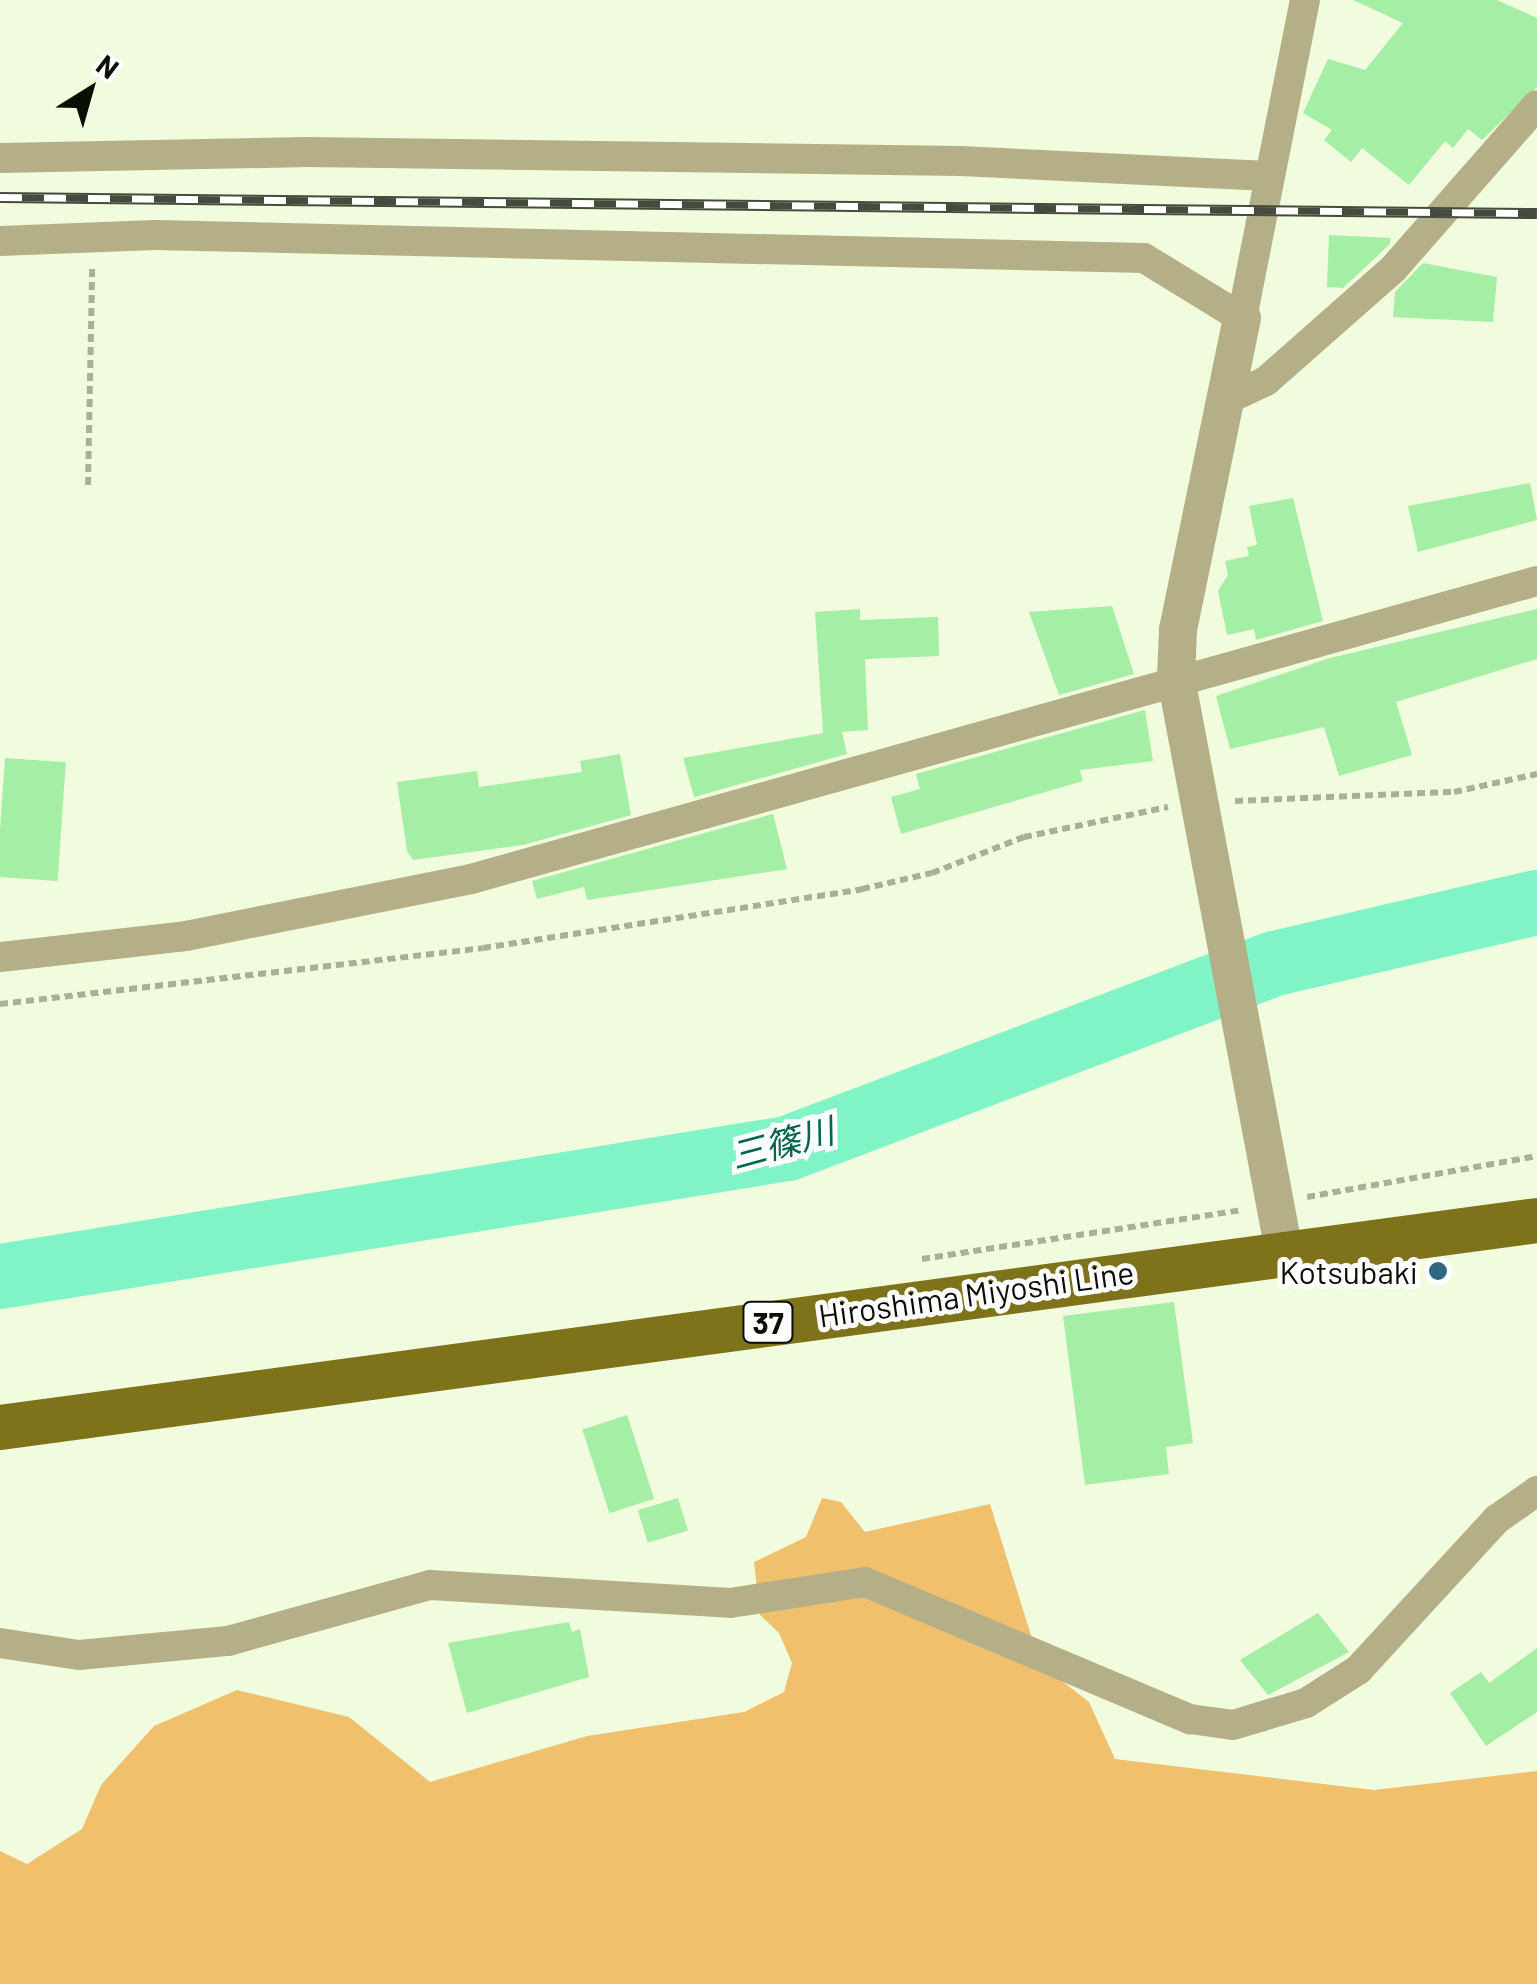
<!DOCTYPE html>
<html>
<head>
<meta charset="utf-8">
<style>
	body { margin:0 }
	#map { position:relative; width:1537px; height:1984px; overflow:hidden; background:#f1fcde; font-family:Barlow,"Noto Sans JP",sans-serif }
	div>[style] { position:absolute }
	.green>* { inset:0; background:#f0c06d }
	.river>* { height:65px; margin:-32.5px; padding:0 32.5px; transform-origin:32.5px; border-radius:32.5px; background:#80f3c7 }
	.building>* { inset:0; background:#a4eea5; transform-origin:0 0 }
	.path>* { height:6px; margin-top:-3px; transform-origin:0; background:repeating-linear-gradient(90deg,#a8b099 0 8px,transparent 0 13px) }
	.minor>* { height:30px; margin:-15px; padding:0 15px; transform-origin:15px; border-radius:15px; background:#b5af87 }
	.tertiary>* { height:38px; margin:-19px; padding:0 19px; transform-origin:19px; border-radius:19px; background:#b5af87 }
	.primary>* { height:45px; margin:-22.5px; padding:0 22.5px; transform-origin:22.5px; border-radius:22.5px; background:#7e721a }
	.rail>* { height:11px; margin-top:-5.5px; transform-origin:0; background:repeating-linear-gradient(90deg,#fff 0 22px,#464c3d 0 44px); box-sizing:border-box; border-block:2px solid #464c3d }
	.dots>* { width:28px; height:28px; translate:-50% -50%; box-sizing:border-box; border:5px solid #fff; border-radius:50% }
	span { translate:-50% -50%; white-space:nowrap; text-align:center; line-height:1.15; -webkit-text-stroke:10px #fff; paint-order:stroke }
	.shield-label span { padding:2px 8px; background:#fff; border:2px solid; border-radius:8px; -webkit-text-stroke-width:0 }
	.shield-label { font-size:30px; color:#0b0e05; font-weight:700 }
	.poi-label { font-size:32px; color:#0b0e05 }
	.right { translate:-100% -50%; text-align:right }
	.street-label { font-size:32px; color:#0b0e05 }
	.water-label { font-size:35px; color:#06664b; font-style:italic }
	.north { position:absolute; left:40px; top:40px; width:100px; height:100px; -webkit-text-stroke:8px #fff; paint-order:stroke; rotate:37deg; font-size:28px; font-weight:700; line-height:40px; text-align:center; color:#0b0e05 }
	.north::after { content:''; display:block; margin:auto; width:35px; height:45px; background:#0b0e05; clip-path:polygon(50% 0,100% 100%,50% 72%,0 100%) }
</style>
</head>
<body>
<div id="map">
	<div class="green">
		<div style="clip-path:polygon(822px 1498px,841px 1502px,865px 1532px,990px 1504px,1040px 1664px,1089px 1702px,1115px 1759px,1374px 1790px,1537px 1771px,1537px 1984px,0 1984px,0 1851px,27px 1864px,82px 1829px,101px 1785px,154px 1726px,237px 1690px,349px 1717px,430px 1782px,587px 1736px,744px 1712px,784px 1692px,792px 1663px,779px 1633px,760px 1615px,754px 1562px,806px 1537px)"></div>
	</div>
	<div class="river">
		<div style="left:0;top:1276px;width:797px;rotate:-9.24deg"></div>
		<div style="left:787px;top:1148px;width:521px;rotate:-20.8deg"></div>
		<div style="left:1274px;top:963px;width:270px;rotate:-13.1deg"></div>
	</div>
	<div class="building">
		<div style="clip-path:polygon(1353px 0,1497px 0,1537px 18px,1537px 87px,1482px 140px,1468px 129px,1453px 148px,1445px 141px,1409px 185px,1362px 148px,1351px 162px,1324px 140px,1332px 130px,1303px 113px,1328px 59px,1365px 70px,1403px 23px)"></div>
		<div style="clip-path:polygon(1329px 235px,1391px 238px,1390px 244px,1343px 288px,1327px 287px)"></div>
		<div style="clip-path:polygon(1423px 263px,1497px 277px,1493px 322px,1393px 317px,1395px 292px)"></div>
		<div style="clip-path:polygon(1530px 483px,1537px 520px,1418px 552px,1408px 506px)"></div>
		<div style="clip-path:polygon(1293px 498px,1323px 621px,1256px 640px,1254px 629px,1227px 635px,1218px 591px,1228px 575px,1225px 561px,1249px 556px,1247px 547px,1257px 545px,1249px 506px)"></div>
		<div style="clip-path:polygon(1112px 606px,1134px 674px,1059px 695px,1029px 612px)"></div>
		<div style="clip-path:polygon(860px 609px,860px 620px,938px 617px,939px 656px,865px 659px,868px 730px,842px 732px,847px 754px,694px 797px,683px 758px,823px 733px,815px 612px)"></div>
		<div style="clip-path:polygon(1537px 609px,1537px 659px,1396px 702px,1412px 755px,1339px 776px,1324px 727px,1230px 749px,1216px 696px,1330px 658px)"></div>
		<div style="clip-path:polygon(1145px 710px,1153px 761px,1080px 770px,1083px 781px,901px 834px,891px 797px,920px 789px,916px 774px)"></div>
		<div style="clip-path:polygon(620px 754px,631px 815px,523px 845px,413px 860px,407px 851px,397px 782px,477px 771px,479px 787px,582px 772px,580px 761px)"></div>
		<div style="left:5px;top:758px;width:61px;height:119px;rotate:4deg"></div>
		<div style="clip-path:polygon(773px 814px,787px 869px,587px 900px,584px 887px,537px 899px,532px 881px)"></div>
		<div style="clip-path:polygon(1174px 1302px,1193px 1443px,1166px 1447px,1169px 1474px,1085px 1485px,1063px 1316px)"></div>
		<div style="left:627px;top:1415px;width:88px;height:47px;rotate:72deg"></div>
		<div style="left:678px;top:1498px;width:34px;height:42px;rotate:73deg"></div>
		<div style="clip-path:polygon(1318px 1613px,1349px 1652px,1268px 1695px,1240px 1660px)"></div>
		<div style="clip-path:polygon(569px 1622px,572px 1632px,580px 1629px,589px 1677px,467px 1713px,448px 1643px)"></div>
		<div style="clip-path:polygon(1537px 1648px,1537px 1712px,1486px 1746px,1450px 1693px,1481px 1672px,1489px 1683px)"></div>
	</div>
	<div class="path">
		<div style="left:88px;top:485px;width:218px;rotate:-88.9deg"></div>
		<div style="left:1235px;top:801px;width:219px;rotate:-2.4deg"></div>
		<div style="left:1454px;top:792px;width:85px;rotate:-12.2deg"></div>
		<div style="left:0;top:1004px;width:486px;rotate:-6.6deg"></div>
		<div style="left:483px;top:948px;width:384px;rotate:-8.8deg"></div>
		<div style="left:862px;top:889px;width:72px;rotate:-12.9deg"></div>
		<div style="left:932px;top:873px;width:99px;rotate:-21.4deg"></div>
		<div style="left:1024px;top:837px;width:147px;rotate:-11.8deg"></div>
		<div style="left:1307px;top:1197px;width:234px;rotate:-10.1deg"></div>
		<div style="left:922px;top:1259px;width:323px;rotate:-8.7deg"></div>
	</div>
	<div class="minor">
		<div style="left:0;top:158px;width:308px;rotate:-1.1deg"></div>
		<div style="left:308px;top:152px;width:652px;rotate:0.79deg"></div>
		<div style="left:960px;top:161px;width:308px;rotate:2.8deg"></div>
		<div style="left:0;top:241px;width:155px;rotate:-2.2deg"></div>
		<div style="left:155px;top:235px;width:989px;rotate:1.33deg"></div>
		<div style="left:1144px;top:258px;width:115px;rotate:31.5deg"></div>
		<div style="left:1242px;top:318px;width:324px;rotate:-78.8deg"></div>
		<div style="left:1228px;top:399px;width:42px;rotate:-25.3deg"></div>
		<div style="left:1266px;top:381px;width:169px;rotate:-41.4deg"></div>
		<div style="left:1393px;top:269px;width:218px;rotate:-48.7deg"></div>
		<div style="left:0;top:957px;width:187px;rotate:-6.4deg"></div>
		<div style="left:186px;top:936px;width:291px;rotate:-11.3deg"></div>
		<div style="left:471px;top:879px;width:1107px;rotate:-15.62deg"></div>
		<div style="left:0;top:1643px;width:80px;rotate:8.6deg"></div>
		<div style="left:79px;top:1655px;width:150px;rotate:-5.4deg"></div>
		<div style="left:228px;top:1641px;width:210px;rotate:-15.5deg"></div>
		<div style="left:430px;top:1585px;width:301px;rotate:3.4deg"></div>
		<div style="left:730px;top:1603px;width:137px;rotate:-8.8deg"></div>
		<div style="left:865px;top:1582px;width:353px;rotate:22.9deg"></div>
		<div style="left:1190px;top:1719px;width:43px;rotate:7.9deg"></div>
		<div style="left:1233px;top:1725px;width:76px;rotate:-16.8deg"></div>
		<div style="left:1306px;top:1703px;width:62px;rotate:-32.4deg"></div>
		<div style="left:1358px;top:1670px;width:205px;rotate:-47.4deg"></div>
		<div style="left:1497px;top:1519px;width:49px;rotate:-35deg"></div>
	</div>
	<div class="tertiary">
		<div style="left:1242px;top:318px;width:318px;rotate:101.6deg"></div>
		<div style="left:1178px;top:630px;width:48px;rotate:92.4deg"></div>
		<div style="left:1176px;top:678px;width:583px;rotate:79.33deg"></div>
	</div>
	<div class="primary">
		<div style="left:0;top:1427px;width:1551px;rotate:-7.67deg"></div>
	</div>
	<div class="rail">
		<div style="left:0;top:197px;width:1537px;rotate:0.6deg"></div>
	</div>
	<div class="dots">
		<div style="left:1438px;top:1271px;background:#306882"></div>
	</div>
	<div class="shield-label">
		<span style="left:768px;top:1322px">37</span>
	</div>
	<div class="poi-label">
		<span class="right" style="left:1418px;top:1271px">Kotsubaki</span>
	</div>
	<div class="street-label">
		<span style="left:976px;top:1293px;rotate:-8deg">Hiroshima Miyoshi Line</span>
	</div>
	<div class="water-label">
		<span style="left:782px;top:1142px;rotate:-15deg">三篠川</span>
	</div>
	<div class="north">N</div>
</div>
</body>
</html>
